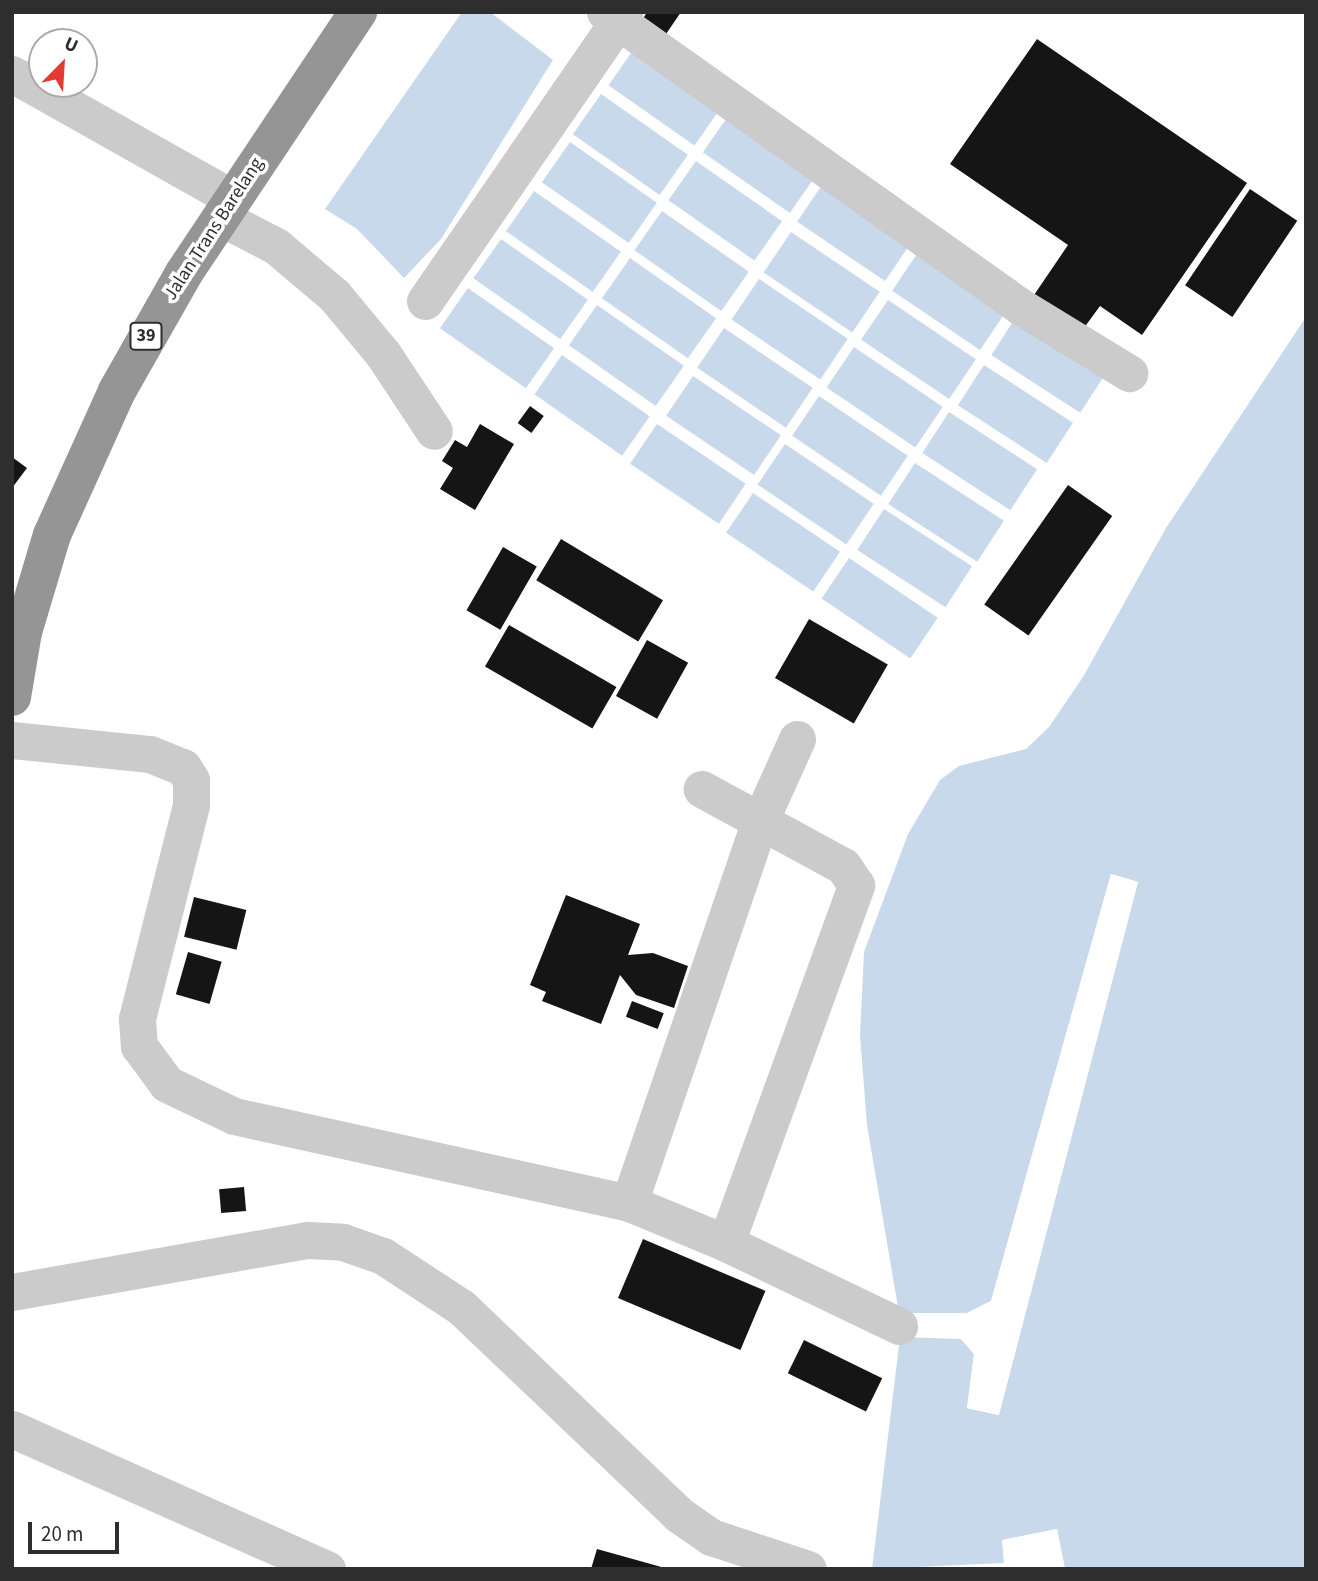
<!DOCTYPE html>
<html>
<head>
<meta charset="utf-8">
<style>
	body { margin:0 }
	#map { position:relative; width:1318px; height:1581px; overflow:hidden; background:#fff; font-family:"Source Sans 3",sans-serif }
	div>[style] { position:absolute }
	.water>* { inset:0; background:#c8d9eb; transform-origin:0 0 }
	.pier>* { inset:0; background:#fff }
	.building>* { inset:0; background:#151515; transform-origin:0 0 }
	.minor>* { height:37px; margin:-18.5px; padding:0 18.5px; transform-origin:18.5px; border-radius:18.5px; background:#cbcbcb }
	.highway>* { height:38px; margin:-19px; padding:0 19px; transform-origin:19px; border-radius:19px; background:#959595 }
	span { translate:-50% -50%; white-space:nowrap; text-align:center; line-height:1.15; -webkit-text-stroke:7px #fff; paint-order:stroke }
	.shield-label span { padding:2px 5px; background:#fff; border:2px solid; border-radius:5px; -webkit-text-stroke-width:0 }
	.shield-label { font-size:18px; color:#2e2e2e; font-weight:700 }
	.street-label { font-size:19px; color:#2e2e2e }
	.frame { position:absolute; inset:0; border:14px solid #2e2e2e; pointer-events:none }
	.north { position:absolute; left:28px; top:28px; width:70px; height:70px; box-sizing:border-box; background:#fff; border:2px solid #ababab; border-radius:50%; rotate:24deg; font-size:19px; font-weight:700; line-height:28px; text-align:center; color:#2e2e2e }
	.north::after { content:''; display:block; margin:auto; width:24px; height:32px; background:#e33b32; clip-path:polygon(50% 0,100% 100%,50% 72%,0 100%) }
	.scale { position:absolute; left:28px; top:1522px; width:91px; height:32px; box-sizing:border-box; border:4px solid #2e2e2e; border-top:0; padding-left:9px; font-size:21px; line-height:24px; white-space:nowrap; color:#2e2e2e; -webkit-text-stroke:5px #fff; paint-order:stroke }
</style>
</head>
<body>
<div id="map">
	<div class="water">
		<div style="clip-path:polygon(462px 12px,490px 12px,553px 60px,441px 239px,404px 278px,357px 229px,325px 209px)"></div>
		<div style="left:636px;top:46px;width:105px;height:48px;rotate:35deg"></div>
		<div style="left:601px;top:94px;width:106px;height:49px;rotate:35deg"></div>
		<div style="left:731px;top:112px;width:106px;height:49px;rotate:35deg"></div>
		<div style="left:570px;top:142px;width:106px;height:49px;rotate:35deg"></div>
		<div style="left:696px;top:161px;width:105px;height:48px;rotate:35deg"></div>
		<div style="left:824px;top:182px;width:106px;height:48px;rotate:34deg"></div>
		<div style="left:534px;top:191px;width:106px;height:49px;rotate:35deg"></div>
		<div style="left:662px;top:211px;width:106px;height:48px;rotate:35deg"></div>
		<div style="left:791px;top:232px;width:107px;height:49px;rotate:34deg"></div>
		<div style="left:501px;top:239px;width:106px;height:48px;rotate:35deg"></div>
		<div style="left:919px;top:251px;width:106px;height:48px;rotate:34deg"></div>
		<div style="left:630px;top:258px;width:105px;height:49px;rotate:35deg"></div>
		<div style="left:759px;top:279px;width:107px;height:49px;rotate:34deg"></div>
		<div style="left:468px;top:288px;width:105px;height:49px;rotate:35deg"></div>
		<div style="left:888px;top:300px;width:106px;height:48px;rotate:34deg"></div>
		<div style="left:597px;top:305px;width:106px;height:49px;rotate:35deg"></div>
		<div style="left:1018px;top:314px;width:106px;height:49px;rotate:33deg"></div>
		<div style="clip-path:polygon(1306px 317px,1306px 1569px,1065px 1569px,1057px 1529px,1003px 1540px,1004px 1563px,872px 1569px,900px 1337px,961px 1339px,974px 1354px,967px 1408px,998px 1415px,1138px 882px,1111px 874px,991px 1301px,967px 1313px,899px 1313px,867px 1125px,860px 1035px,864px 952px,908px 834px,940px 780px,959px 766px,1026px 749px,1049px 727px,1083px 677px,1166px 528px)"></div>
		<div style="left:724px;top:328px;width:107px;height:48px;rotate:34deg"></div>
		<div style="left:854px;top:347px;width:107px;height:49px;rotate:34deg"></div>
		<div style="left:562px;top:355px;width:107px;height:48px;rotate:35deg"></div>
		<div style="left:984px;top:365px;width:106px;height:48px;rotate:33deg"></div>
		<div style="left:693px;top:376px;width:106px;height:48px;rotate:34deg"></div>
		<div style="left:819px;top:396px;width:107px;height:48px;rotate:34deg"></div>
		<div style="left:949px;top:412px;width:105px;height:49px;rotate:33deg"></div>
		<div style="left:657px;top:424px;width:107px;height:48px;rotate:34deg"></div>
		<div style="left:785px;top:444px;width:107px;height:49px;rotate:34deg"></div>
		<div style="left:915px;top:463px;width:106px;height:49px;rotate:33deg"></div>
		<div style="left:753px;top:493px;width:105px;height:48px;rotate:34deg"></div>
		<div style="left:884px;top:509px;width:105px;height:49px;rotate:33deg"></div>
		<div style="left:849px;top:558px;width:107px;height:49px;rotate:34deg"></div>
	</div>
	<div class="pier">
		<div style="clip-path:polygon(1111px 874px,1138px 882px,999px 1415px,967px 1408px,974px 1354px,961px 1339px,900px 1334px,963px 1336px,977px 1353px,971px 1405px,996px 1411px,1134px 884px,1113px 878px,994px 1302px,967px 1317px,899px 1313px,967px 1313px,991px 1301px)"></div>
		<div style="clip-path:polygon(1057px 1529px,1065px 1569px,1054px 1533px,1006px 1542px,1005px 1566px,927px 1569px,1004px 1563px,1002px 1540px)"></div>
	</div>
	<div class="building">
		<div style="clip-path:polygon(647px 12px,681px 12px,664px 37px,641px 22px)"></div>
		<div style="clip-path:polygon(1037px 39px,1247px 183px,1142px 335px,1100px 306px,1081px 332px,1032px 298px,1068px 245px,950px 164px)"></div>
		<div style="left:1250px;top:189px;width:57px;height:116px;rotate:34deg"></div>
		<div style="left:530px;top:406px;width:17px;height:21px;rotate:36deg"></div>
		<div style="clip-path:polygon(480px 424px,514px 444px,475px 510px,440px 489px,453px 468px,442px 461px,455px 440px,467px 447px)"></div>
		<div style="clip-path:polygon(12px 457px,27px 468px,12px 488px)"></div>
		<div style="left:1068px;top:485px;width:54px;height:146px;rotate:35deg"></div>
		<div style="left:561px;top:539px;width:119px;height:48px;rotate:31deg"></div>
		<div style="left:503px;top:547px;width:39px;height:73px;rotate:30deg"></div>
		<div style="left:809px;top:619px;width:91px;height:68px;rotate:30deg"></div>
		<div style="left:509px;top:625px;width:124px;height:48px;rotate:30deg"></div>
		<div style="left:647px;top:640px;width:47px;height:64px;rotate:29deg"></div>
		<div style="clip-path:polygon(566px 895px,640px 924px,628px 955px,653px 953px,688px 966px,674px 1008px,636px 995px,620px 975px,601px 1024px,542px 1001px,546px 992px,530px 985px)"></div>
		<div style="left:194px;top:897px;width:54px;height:41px;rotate:14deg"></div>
		<div style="left:188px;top:952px;width:35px;height:44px;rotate:16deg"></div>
		<div style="left:632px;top:1001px;width:34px;height:17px;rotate:21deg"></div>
		<div style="left:244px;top:1187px;width:24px;height:25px;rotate:85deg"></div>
		<div style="left:643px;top:1239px;width:133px;height:64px;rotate:23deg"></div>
		<div style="left:804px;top:1340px;width:87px;height:37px;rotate:26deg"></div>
		<div style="clip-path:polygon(597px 1549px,665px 1568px,665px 1569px,591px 1569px)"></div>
	</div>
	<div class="minor">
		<div style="left:605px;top:12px;width:510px;rotate:35.34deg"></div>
		<div style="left:1021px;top:307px;width:127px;rotate:31.4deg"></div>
		<div style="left:12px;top:74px;width:253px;rotate:29.4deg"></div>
		<div style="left:220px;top:217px;width:63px;rotate:27.4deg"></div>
		<div style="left:276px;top:246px;width:76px;rotate:40.2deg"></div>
		<div style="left:334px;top:295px;width:77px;rotate:50.3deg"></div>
		<div style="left:383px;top:354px;width:92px;rotate:56.5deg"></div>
		<div style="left:425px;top:301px;width:351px;rotate:-55.4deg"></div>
		<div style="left:12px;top:740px;width:139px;rotate:5.8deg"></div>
		<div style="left:150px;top:754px;width:35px;rotate:22deg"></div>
		<div style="left:183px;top:767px;width:15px;rotate:58deg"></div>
		<div style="left:191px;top:780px;width:25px;rotate:90deg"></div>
		<div style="left:191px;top:805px;width:221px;rotate:104.2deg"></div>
		<div style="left:137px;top:1019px;width:27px;rotate:86deg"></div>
		<div style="left:139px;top:1046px;width:47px;rotate:53.6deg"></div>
		<div style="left:167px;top:1084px;width:74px;rotate:25.5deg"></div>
		<div style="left:234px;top:1116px;width:404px;rotate:12.4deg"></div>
		<div style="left:629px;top:1203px;width:105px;rotate:22.4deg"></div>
		<div style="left:726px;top:1243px;width:381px;rotate:-70deg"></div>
		<div style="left:856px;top:885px;width:23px;rotate:-124deg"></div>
		<div style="left:843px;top:866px;width:161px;rotate:-151.4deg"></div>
		<div style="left:629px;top:1203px;width:404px;rotate:-71.1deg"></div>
		<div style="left:760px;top:821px;width:90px;rotate:-65.7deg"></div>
		<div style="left:726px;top:1243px;width:192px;rotate:25.6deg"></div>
		<div style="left:12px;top:1292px;width:301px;rotate:-10deg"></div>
		<div style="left:308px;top:1240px;width:35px;rotate:3deg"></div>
		<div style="left:343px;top:1242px;width:42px;rotate:19.3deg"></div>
		<div style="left:383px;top:1256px;width:93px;rotate:33.2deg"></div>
		<div style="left:461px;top:1307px;width:300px;rotate:43.6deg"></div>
		<div style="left:678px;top:1514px;width:40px;rotate:34.9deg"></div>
		<div style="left:711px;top:1537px;width:102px;rotate:18.3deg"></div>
		<div style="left:12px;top:1429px;width:345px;rotate:24deg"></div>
	</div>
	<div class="highway">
		<div style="left:12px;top:697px;width:66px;rotate:-80.4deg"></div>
		<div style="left:23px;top:632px;width:101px;rotate:-73.4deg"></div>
		<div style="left:52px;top:535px;width:158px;rotate:-65.7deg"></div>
		<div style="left:117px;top:391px;width:136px;rotate:-60.4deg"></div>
		<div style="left:184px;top:273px;width:314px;rotate:-56.3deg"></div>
	</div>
	<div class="shield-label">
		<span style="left:146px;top:336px">39</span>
	</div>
	<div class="street-label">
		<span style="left:214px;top:229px;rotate:-57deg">Jalan Trans Barelang</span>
	</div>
	<div class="frame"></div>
	<div class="north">U</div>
	<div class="scale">20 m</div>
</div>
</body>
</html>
